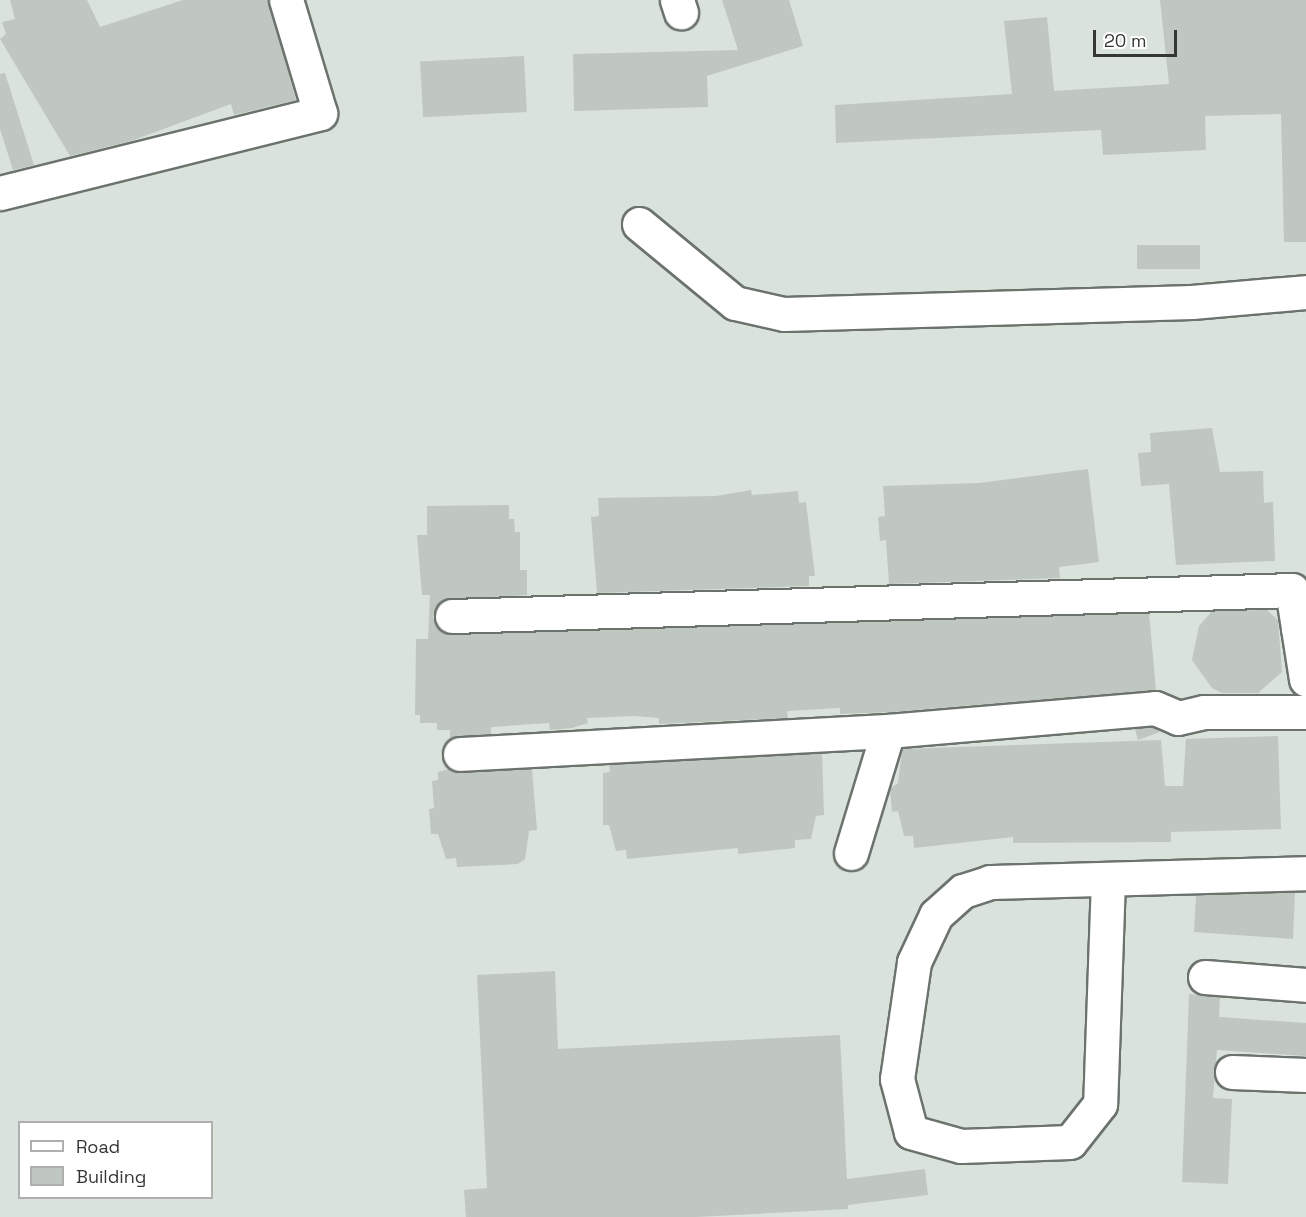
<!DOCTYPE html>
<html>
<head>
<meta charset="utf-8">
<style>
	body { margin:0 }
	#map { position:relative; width:1306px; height:1217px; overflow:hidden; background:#dae2dc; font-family:"Space Grotesk",sans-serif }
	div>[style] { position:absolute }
	.building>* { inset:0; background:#bfc7c0; transform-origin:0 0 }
	.roads { filter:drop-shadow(2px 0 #6c736d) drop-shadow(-2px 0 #6c736d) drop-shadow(0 2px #6c736d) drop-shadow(0 -2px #6c736d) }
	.minor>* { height:33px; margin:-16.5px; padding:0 16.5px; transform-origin:16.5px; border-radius:16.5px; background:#fff }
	span { translate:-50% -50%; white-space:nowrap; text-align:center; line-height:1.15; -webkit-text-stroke:5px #fff; paint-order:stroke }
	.legend { position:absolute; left:18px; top:1121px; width:195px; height:78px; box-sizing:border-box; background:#fff; border:2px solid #aeafae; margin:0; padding:8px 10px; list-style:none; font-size:18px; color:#343734 }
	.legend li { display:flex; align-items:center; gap:12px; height:30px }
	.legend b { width:30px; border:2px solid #aeafae }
	.scale { position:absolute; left:1093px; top:30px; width:84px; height:27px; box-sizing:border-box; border:3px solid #343734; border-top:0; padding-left:8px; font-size:18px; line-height:21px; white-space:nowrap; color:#343734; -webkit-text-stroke:4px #fff; paint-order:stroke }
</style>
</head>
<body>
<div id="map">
	<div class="building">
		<div style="clip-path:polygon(10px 0,87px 0,100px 27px,183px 0,268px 0,296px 100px,234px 115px,231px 104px,131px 141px,70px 156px,0 39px,6px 34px,2px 22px,15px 19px)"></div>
		<div style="clip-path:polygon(722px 0,789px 0,803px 46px,707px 76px,708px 107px,574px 111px,573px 54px,738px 50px)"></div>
		<div style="clip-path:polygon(1160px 0,1306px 0,1306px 242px,1284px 242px,1281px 114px,1205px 116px,1206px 150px,1103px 155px,1101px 130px,836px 143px,835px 105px,1012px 94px,1004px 21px,1047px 17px,1054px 91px,1169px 84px)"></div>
		<div style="left:524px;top:56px;width:56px;height:104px;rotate:87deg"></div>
		<div style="clip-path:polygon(5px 73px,34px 165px,13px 170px,0 129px,0 74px)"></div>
		<div style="left:1200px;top:245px;width:24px;height:63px;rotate:90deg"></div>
		<div style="clip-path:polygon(1212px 428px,1220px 472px,1263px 471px,1264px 503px,1273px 502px,1275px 561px,1176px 565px,1169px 484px,1141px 486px,1138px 453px,1151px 452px,1150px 433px)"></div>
		<div style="clip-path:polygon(1088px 469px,1099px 562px,1059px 567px,1060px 578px,889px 584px,886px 540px,880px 541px,878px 517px,885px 516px,883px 486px,979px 483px)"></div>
		<div style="clip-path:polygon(751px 490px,752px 495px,798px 491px,799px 503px,806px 502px,815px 576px,809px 576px,809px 586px,597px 593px,591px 517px,599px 516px,598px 498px,716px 496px)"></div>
		<div style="clip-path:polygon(509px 505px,509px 519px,514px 519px,515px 532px,520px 532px,520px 570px,527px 570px,527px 595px,443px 600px,433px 617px,444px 633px,1149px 613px,1156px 690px,892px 712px,840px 714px,840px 708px,787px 711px,788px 718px,659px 724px,659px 718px,634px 716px,587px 718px,588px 723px,572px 728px,550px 730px,549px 723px,491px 727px,491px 734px,450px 738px,450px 730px,437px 730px,437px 723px,420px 723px,420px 715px,415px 715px,416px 639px,428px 639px,430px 595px,422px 595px,417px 535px,427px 535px,427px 506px)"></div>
		<div style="clip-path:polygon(1267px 610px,1278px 620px,1282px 672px,1258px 693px,1222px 693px,1212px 688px,1192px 660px,1199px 626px,1212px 611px)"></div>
		<div style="clip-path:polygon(1152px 727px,1160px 732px,1138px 740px,1135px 729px)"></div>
		<div style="clip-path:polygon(1278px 736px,1281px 829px,1171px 832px,1171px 842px,1013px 843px,1013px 837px,914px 848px,913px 836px,904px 836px,898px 811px,892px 812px,890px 789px,898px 783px,902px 749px,1161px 740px,1165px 786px,1183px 786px,1186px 739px)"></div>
		<div style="clip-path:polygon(822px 753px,824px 815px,816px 816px,811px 839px,795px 840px,795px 848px,738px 854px,738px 848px,627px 859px,626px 850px,616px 851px,609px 825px,603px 825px,603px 773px,610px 772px,609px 765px)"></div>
		<div style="clip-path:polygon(450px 769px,532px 769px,537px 830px,529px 831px,525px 859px,518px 864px,457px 867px,456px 858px,446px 859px,438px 834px,431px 834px,429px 809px,434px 808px,432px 781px,438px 780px,438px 772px)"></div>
		<div style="clip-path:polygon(1295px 892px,1293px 939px,1194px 932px,1196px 895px)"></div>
		<div style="clip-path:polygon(555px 971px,558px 1049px,840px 1035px,847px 1179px,925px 1169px,928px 1195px,848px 1205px,848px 1209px,697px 1217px,466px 1217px,464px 1190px,487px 1188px,477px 975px)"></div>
		<div style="clip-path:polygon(1189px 994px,1220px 997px,1219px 1017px,1306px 1023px,1306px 1056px,1217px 1050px,1213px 1098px,1232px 1099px,1228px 1184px,1182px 1182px)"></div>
	</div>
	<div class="roads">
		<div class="minor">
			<div style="left:677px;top:0;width:13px;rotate:72deg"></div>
			<div style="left:0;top:193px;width:330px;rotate:-14deg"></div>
			<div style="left:320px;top:113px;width:118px;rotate:-106.7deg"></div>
			<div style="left:639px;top:224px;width:124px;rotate:39.5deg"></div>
			<div style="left:735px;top:303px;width:50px;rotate:12.7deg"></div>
			<div style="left:784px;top:314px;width:408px;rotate:-1.7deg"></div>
			<div style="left:1192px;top:302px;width:114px;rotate:-5deg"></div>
			<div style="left:452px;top:616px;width:840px;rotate:-1.77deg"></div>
			<div style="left:1292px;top:590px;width:38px;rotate:81deg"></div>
			<div style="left:1306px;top:628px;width:8px;rotate:180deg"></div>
			<div style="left:1298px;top:628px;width:52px;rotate:81.1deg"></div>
			<div style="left:460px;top:754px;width:429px;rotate:-3.1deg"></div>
			<div style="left:888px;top:731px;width:268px;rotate:-4.9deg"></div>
			<div style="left:1155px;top:708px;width:25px;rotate:23deg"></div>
			<div style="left:1178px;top:718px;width:27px;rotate:-13deg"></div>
			<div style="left:1204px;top:712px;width:102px"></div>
			<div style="left:851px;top:853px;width:127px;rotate:-73.1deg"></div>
			<div style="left:1108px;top:879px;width:225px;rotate:92deg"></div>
			<div style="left:1100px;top:1104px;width:48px;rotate:128.3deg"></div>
			<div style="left:1070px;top:1142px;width:109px;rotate:177.9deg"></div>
			<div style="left:961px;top:1146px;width:52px;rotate:-164.4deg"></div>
			<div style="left:911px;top:1132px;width:55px;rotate:-104.8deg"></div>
			<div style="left:897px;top:1079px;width:118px;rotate:-81.7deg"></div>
			<div style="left:914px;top:962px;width:52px;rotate:-64.9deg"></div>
			<div style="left:936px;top:915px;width:36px;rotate:-42deg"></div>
			<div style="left:963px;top:891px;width:28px;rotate:-18deg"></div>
			<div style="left:990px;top:882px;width:316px;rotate:-1.6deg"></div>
			<div style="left:1205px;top:977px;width:101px;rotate:4.5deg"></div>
			<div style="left:1232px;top:1072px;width:74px;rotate:2.3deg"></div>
		</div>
	</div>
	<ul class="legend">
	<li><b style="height:8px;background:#fff"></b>Road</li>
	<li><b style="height:16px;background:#bfc7c0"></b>Building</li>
	</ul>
	<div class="scale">20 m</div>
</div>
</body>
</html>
